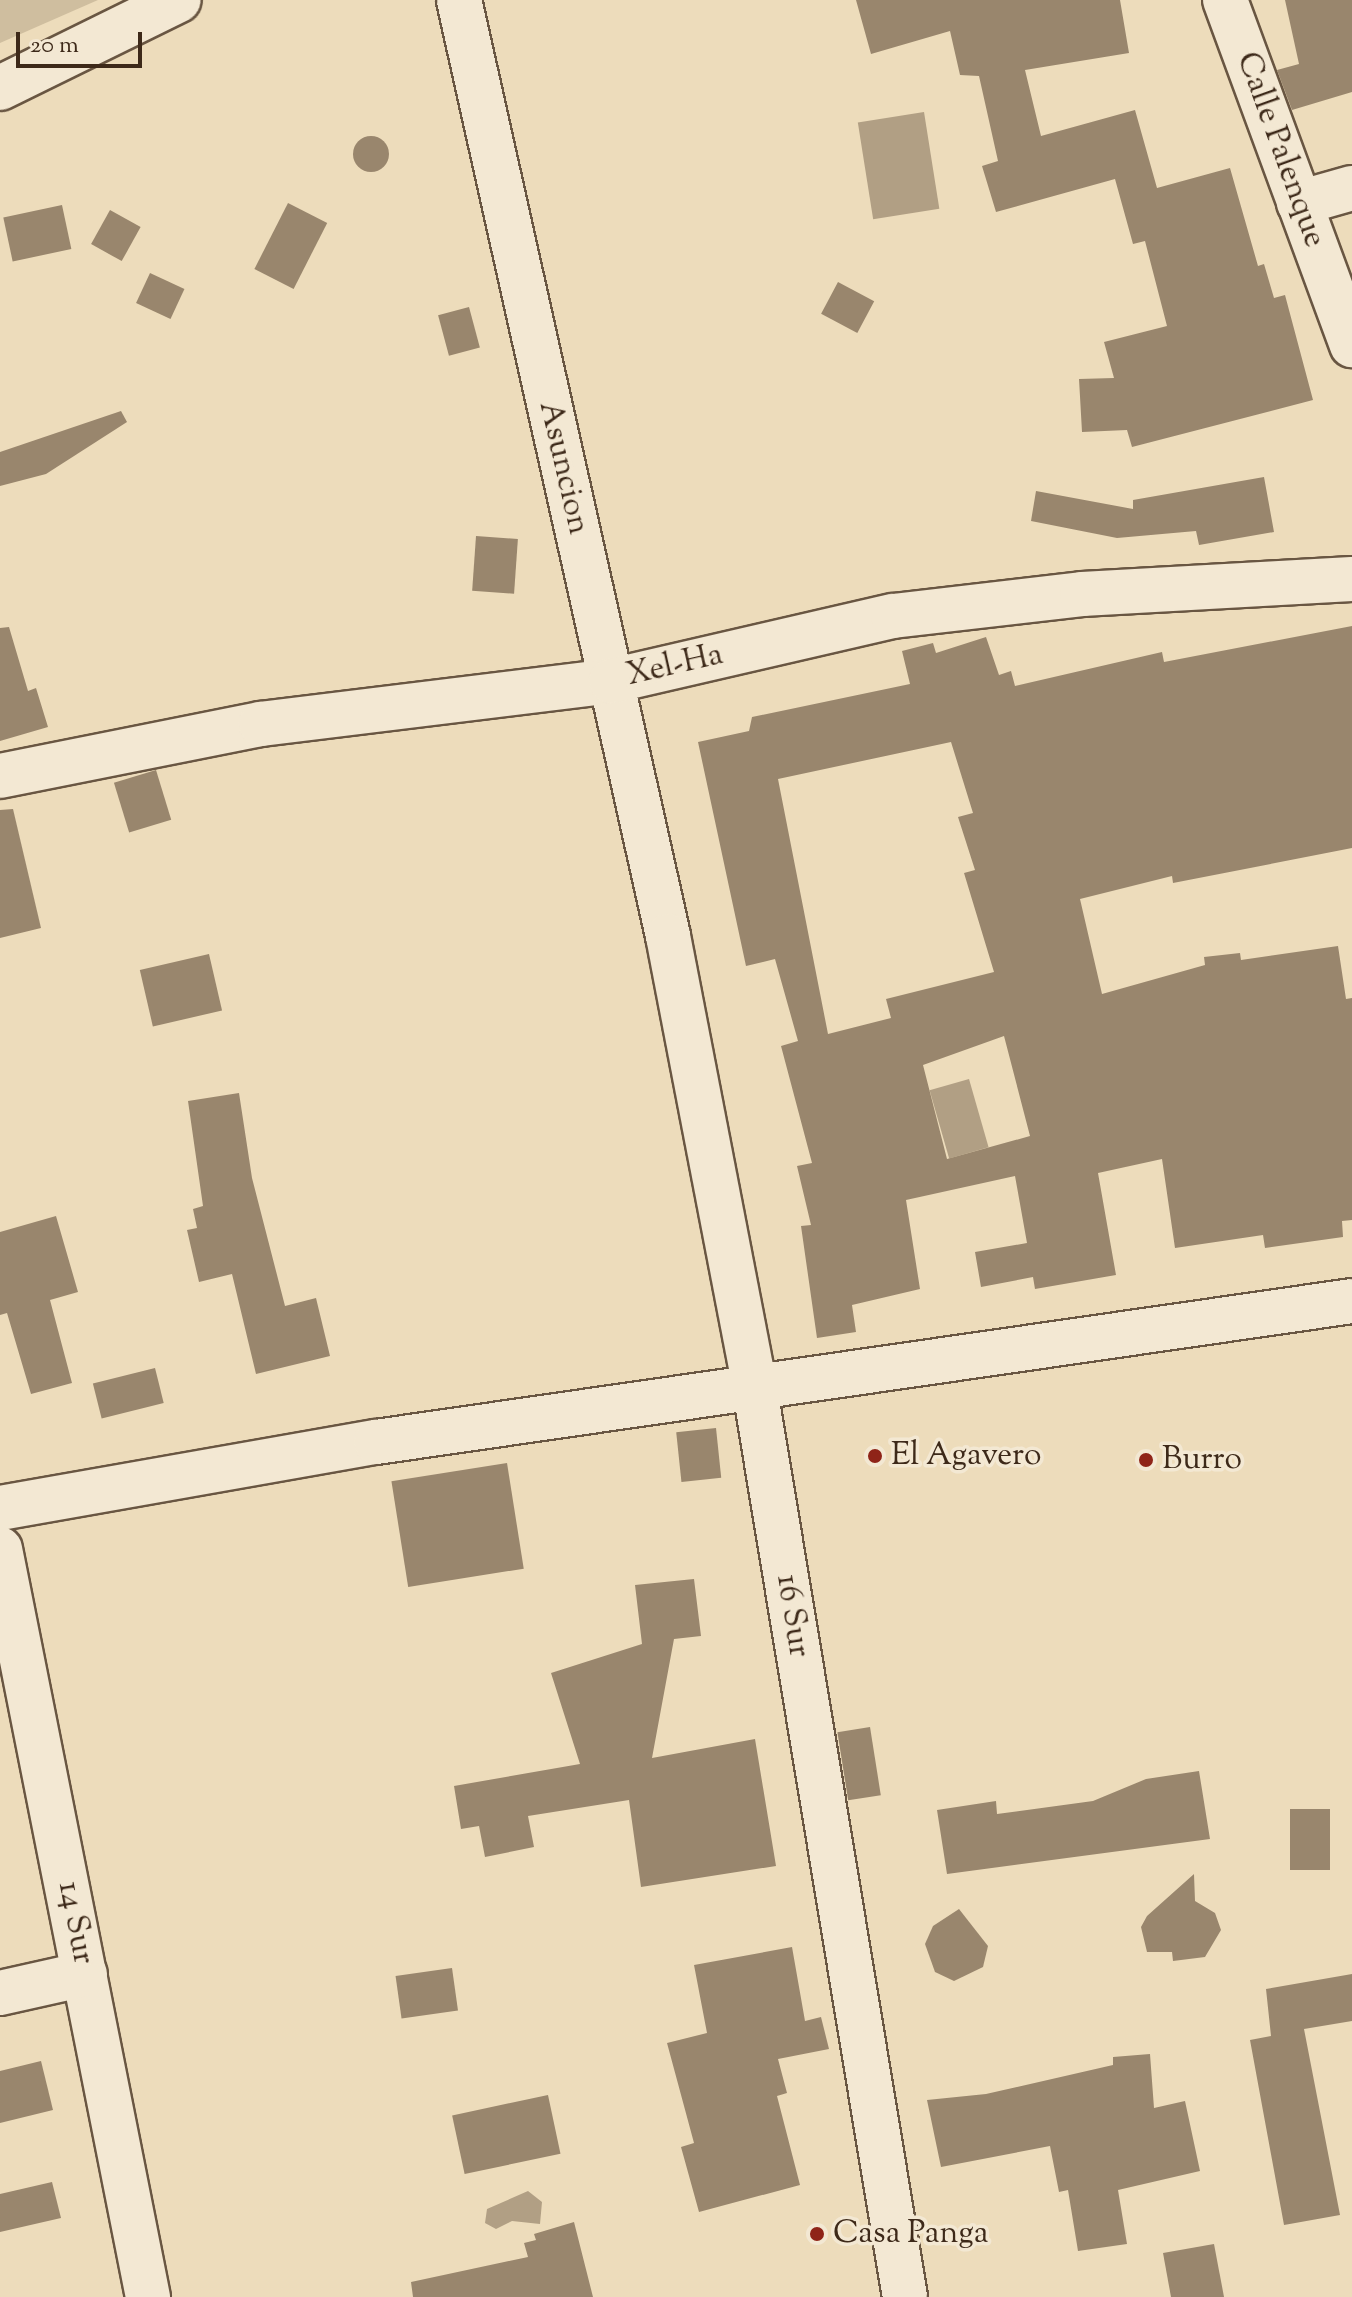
<!DOCTYPE html>
<html>
<head>
<meta charset="utf-8">
<style>
	body { margin:0 }
	#map { position:relative; width:1352px; height:2297px; overflow:hidden; background:#eddcbb; font-family:"Sorts Mill Goudy",serif }
	div>[style] { position:absolute }
	.green>* { inset:0; background:#cfbe9f }
	.water>* { inset:0; background:#b19f84; transform-origin:0 0 }
	.building>* { inset:0; background:#99866d; transform-origin:0 0 }
	.round { border-radius:50% }
	.roads { filter:drop-shadow(2px 0 #695642) drop-shadow(-2px 0 #695642) drop-shadow(0 2px #695642) drop-shadow(0 -2px #695642) }
	.minor>* { height:44px; margin:-22px; padding:0 22px; transform-origin:22px; border-radius:22px; background:#f3e8d3 }
	.dots>* { width:22px; height:22px; translate:-50% -50%; box-sizing:border-box; border:4px solid #f3e8d3; border-radius:50% }
	span { translate:-50% -50%; white-space:nowrap; text-align:center; line-height:1.15; -webkit-text-stroke:7px #f3e8d3; paint-order:stroke }
	.street-label { font-size:32px; color:#3d2919 }
	.poi-label { font-size:32px; color:#3d2919 }
	.left { translate:0 -50%; text-align:left }
	.scale { position:absolute; left:16px; top:32px; width:126px; height:36px; box-sizing:border-box; border:4px solid #3d2919; border-top:0; padding-left:10px; font-size:24px; line-height:28px; white-space:nowrap; color:#3d2919; -webkit-text-stroke:6px #f3e8d3; paint-order:stroke }
</style>
</head>
<body>
<div id="map">
	<div class="green">
		<div style="clip-path:polygon(0 0,98px 0,0 43px)"></div>
	</div>
	<div class="water">
		<div style="left:924px;top:112px;width:98px;height:67px;rotate:81deg"></div>
		<div style="left:969px;top:1079px;width:71px;height:41px;rotate:74deg"></div>
		<div style="clip-path:polygon(528px 2191px,542px 2202px,540px 2224px,512px 2221px,496px 2229px,485px 2223px,487px 2209px)"></div>
	</div>
	<div class="building">
		<div style="clip-path:polygon(856px 0,1120px 0,1129px 53px,1025px 70px,1041px 136px,1135px 110px,1157px 188px,1230px 168px,1258px 266px,1264px 264px,1274px 298px,1285px 295px,1313px 400px,1132px 447px,1127px 430px,1082px 432px,1079px 379px,1114px 378px,1104px 342px,1167px 326px,1145px 241px,1133px 244px,1115px 179px,996px 212px,982px 166px,998px 161px,979px 76px,960px 75px,950px 31px,871px 54px)"></div>
		<div style="clip-path:polygon(1285px 0,1352px 0,1352px 92px,1292px 110px,1277px 70px,1299px 64px)"></div>
		<div class="round" style="left:353px;top:136px;width:36px;height:36px"></div>
		<div style="left:288px;top:203px;width:44px;height:74px;rotate:27deg"></div>
		<div style="left:62px;top:205px;width:45px;height:60px;rotate:78deg"></div>
		<div style="left:110px;top:210px;width:35px;height:39px;rotate:29deg"></div>
		<div style="left:150px;top:273px;width:38px;height:33px;rotate:25deg"></div>
		<div style="left:838px;top:282px;width:41px;height:36px;rotate:28deg"></div>
		<div style="left:469px;top:307px;width:42px;height:32px;rotate:75deg"></div>
		<div style="clip-path:polygon(121px 411px,127px 422px,46px 474px,0 486px,0 452px)"></div>
		<div style="clip-path:polygon(1264px 477px,1274px 532px,1199px 545px,1196px 531px,1117px 538px,1031px 521px,1036px 491px,1133px 509px,1133px 500px)"></div>
		<div style="left:476px;top:536px;width:42px;height:55px;rotate:4deg"></div>
		<div style="clip-path:polygon(evenodd,1352px 626px,1352px 848px,1173px 883px,1172px 876px,1080px 899px,1102px 994px,1205px 965px,1204px 957px,1240px 953px,1241px 960px,1338px 946px,1346px 999px,1352px 998px,1352px 1220px,1342px 1221px,1343px 1237px,1265px 1248px,1263px 1235px,1175px 1248px,1162px 1159px,1098px 1173px,1116px 1275px,1035px 1289px,1033px 1277px,981px 1287px,975px 1252px,1027px 1243px,1015px 1176px,906px 1200px,920px 1289px,852px 1305px,856px 1332px,817px 1338px,801px 1226px,811px 1225px,797px 1166px,812px 1163px,781px 1046px,798px 1041px,775px 959px,746px 966px,698px 742px,749px 731px,752px 717px,910px 684px,902px 651px,933px 643px,936px 653px,986px 637px,999px 675px,1011px 671px,1015px 686px,1162px 652px,1164px 662px,1352px 626px,951px 742px,973px 813px,958px 817px,975px 870px,964px 873px,994px 972px,886px 999px,891px 1018px,828px 1034px,778px 779px,951px 742px,1352px 626px,1004px 1036px,1030px 1136px,947px 1159px,923px 1065px,1004px 1036px)"></div>
		<div style="clip-path:polygon(9px 627px,28px 691px,36px 688px,48px 727px,0 741px,0 628px)"></div>
		<div style="left:156px;top:770px;width:52px;height:44px;rotate:73deg"></div>
		<div style="clip-path:polygon(13px 809px,41px 928px,0 938px,0 810px)"></div>
		<div style="left:209px;top:954px;width:58px;height:71px;rotate:77deg"></div>
		<div style="clip-path:polygon(239px 1093px,252px 1178px,285px 1306px,316px 1298px,330px 1356px,256px 1374px,232px 1274px,199px 1282px,187px 1230px,197px 1228px,193px 1209px,203px 1206px,188px 1101px)"></div>
		<div style="clip-path:polygon(56px 1216px,78px 1292px,50px 1300px,72px 1383px,31px 1394px,7px 1313px,0 1315px,0 1232px)"></div>
		<div style="left:155px;top:1368px;width:36px;height:64px;rotate:76deg"></div>
		<div style="left:716px;top:1428px;width:50px;height:40px;rotate:84deg"></div>
		<div style="left:507px;top:1463px;width:107px;height:117px;rotate:81deg"></div>
		<div style="clip-path:polygon(694px 1579px,701px 1636px,674px 1639px,652px 1758px,755px 1739px,776px 1866px,641px 1887px,629px 1800px,528px 1816px,534px 1847px,485px 1857px,479px 1826px,461px 1829px,454px 1786px,580px 1764px,551px 1673px,642px 1644px,635px 1585px)"></div>
		<div style="left:870px;top:1727px;width:69px;height:33px;rotate:81deg"></div>
		<div style="clip-path:polygon(1199px 1771px,1210px 1839px,947px 1874px,937px 1810px,996px 1801px,997px 1814px,1093px 1801px,1146px 1779px)"></div>
		<div style="left:1290px;top:1809px;width:40px;height:61px"></div>
		<div style="clip-path:polygon(1194px 1874px,1195px 1901px,1215px 1913px,1221px 1930px,1205px 1957px,1173px 1961px,1172px 1952px,1147px 1952px,1141px 1927px,1147px 1916px)"></div>
		<div style="clip-path:polygon(959px 1909px,988px 1946px,983px 1967px,954px 1981px,935px 1972px,925px 1944px,933px 1926px)"></div>
		<div style="clip-path:polygon(792px 1947px,805px 2021px,821px 2017px,829px 2049px,778px 2059px,787px 2093px,777px 2096px,800px 2185px,699px 2212px,681px 2147px,694px 2143px,667px 2043px,707px 2033px,694px 1965px)"></div>
		<div style="left:452px;top:1968px;width:43px;height:57px;rotate:82deg"></div>
		<div style="clip-path:polygon(1352px 1974px,1352px 2021px,1304px 2029px,1340px 2215px,1284px 2225px,1250px 2040px,1271px 2036px,1266px 1989px)"></div>
		<div style="clip-path:polygon(1150px 2054px,1154px 2108px,1185px 2101px,1200px 2171px,1118px 2190px,1127px 2244px,1078px 2251px,1068px 2190px,1059px 2192px,1050px 2146px,941px 2167px,927px 2100px,986px 2094px,1113px 2065px,1113px 2057px)"></div>
		<div style="clip-path:polygon(41px 2061px,53px 2110px,0 2123px,0 2071px)"></div>
		<div style="left:548px;top:2095px;width:60px;height:98px;rotate:78deg"></div>
		<div style="clip-path:polygon(52px 2182px,61px 2218px,0 2232px,0 2194px)"></div>
		<div style="clip-path:polygon(574px 2222px,593px 2297px,413px 2297px,411px 2282px,528px 2257px,524px 2243px,536px 2240px,534px 2234px)"></div>
		<div style="clip-path:polygon(1214px 2244px,1224px 2297px,1171px 2297px,1163px 2253px)"></div>
	</div>
	<div class="roads">
		<div class="minor">
			<div style="left:459px;top:0;width:959px;rotate:77.41deg"></div>
			<div style="left:668px;top:936px;width:456px;rotate:79.1deg"></div>
			<div style="left:754px;top:1384px;width:925px;rotate:80.61deg"></div>
			<div style="left:1225px;top:0;width:368px;rotate:69.8deg"></div>
			<div style="left:0;top:88px;width:199px;rotate:-26.2deg"></div>
			<div style="left:1299px;top:203px;width:55px;rotate:-15.8deg"></div>
			<div style="left:0;top:776px;width:266px;rotate:-11.3deg"></div>
			<div style="left:261px;top:724px;width:353px;rotate:-7deg"></div>
			<div style="left:611px;top:681px;width:289px;rotate:-13deg"></div>
			<div style="left:893px;top:616px;width:190px;rotate:-6.6deg"></div>
			<div style="left:1082px;top:594px;width:270px;rotate:-3.2deg"></div>
			<div style="left:0;top:1508px;width:382px;rotate:-10deg"></div>
			<div style="left:376px;top:1442px;width:986px;rotate:-8.22deg"></div>
			<div style="left:0;top:1549px;width:763px;rotate:78.81deg"></div>
			<div style="left:0;top:1993px;width:87px;rotate:-12.6deg"></div>
		</div>
	</div>
	<div class="dots">
		<div style="left:875px;top:1456px;background:#8f2418"></div>
		<div style="left:1146px;top:1460px;background:#8f2418"></div>
		<div style="left:817px;top:2234px;background:#8f2418"></div>
	</div>
	<div class="street-label">
		<span style="left:1280px;top:150px;rotate:70deg">Calle Palenque</span>
		<span style="left:563px;top:468px;rotate:77deg">Asuncion</span>
		<span style="left:675px;top:666px;rotate:-13deg">Xel-Ha</span>
		<span style="left:792px;top:1616px;rotate:81deg">16 Sur</span>
		<span style="left:75px;top:1923px;rotate:79deg">14 Sur</span>
	</div>
	<div class="poi-label">
		<span class="left" style="left:891px;top:1456px">El Agavero</span>
		<span class="left" style="left:1162px;top:1460px">Burro</span>
		<span class="left" style="left:833px;top:2234px">Casa Panga</span>
	</div>
	<div class="scale">20 m</div>
</div>
</body>
</html>
